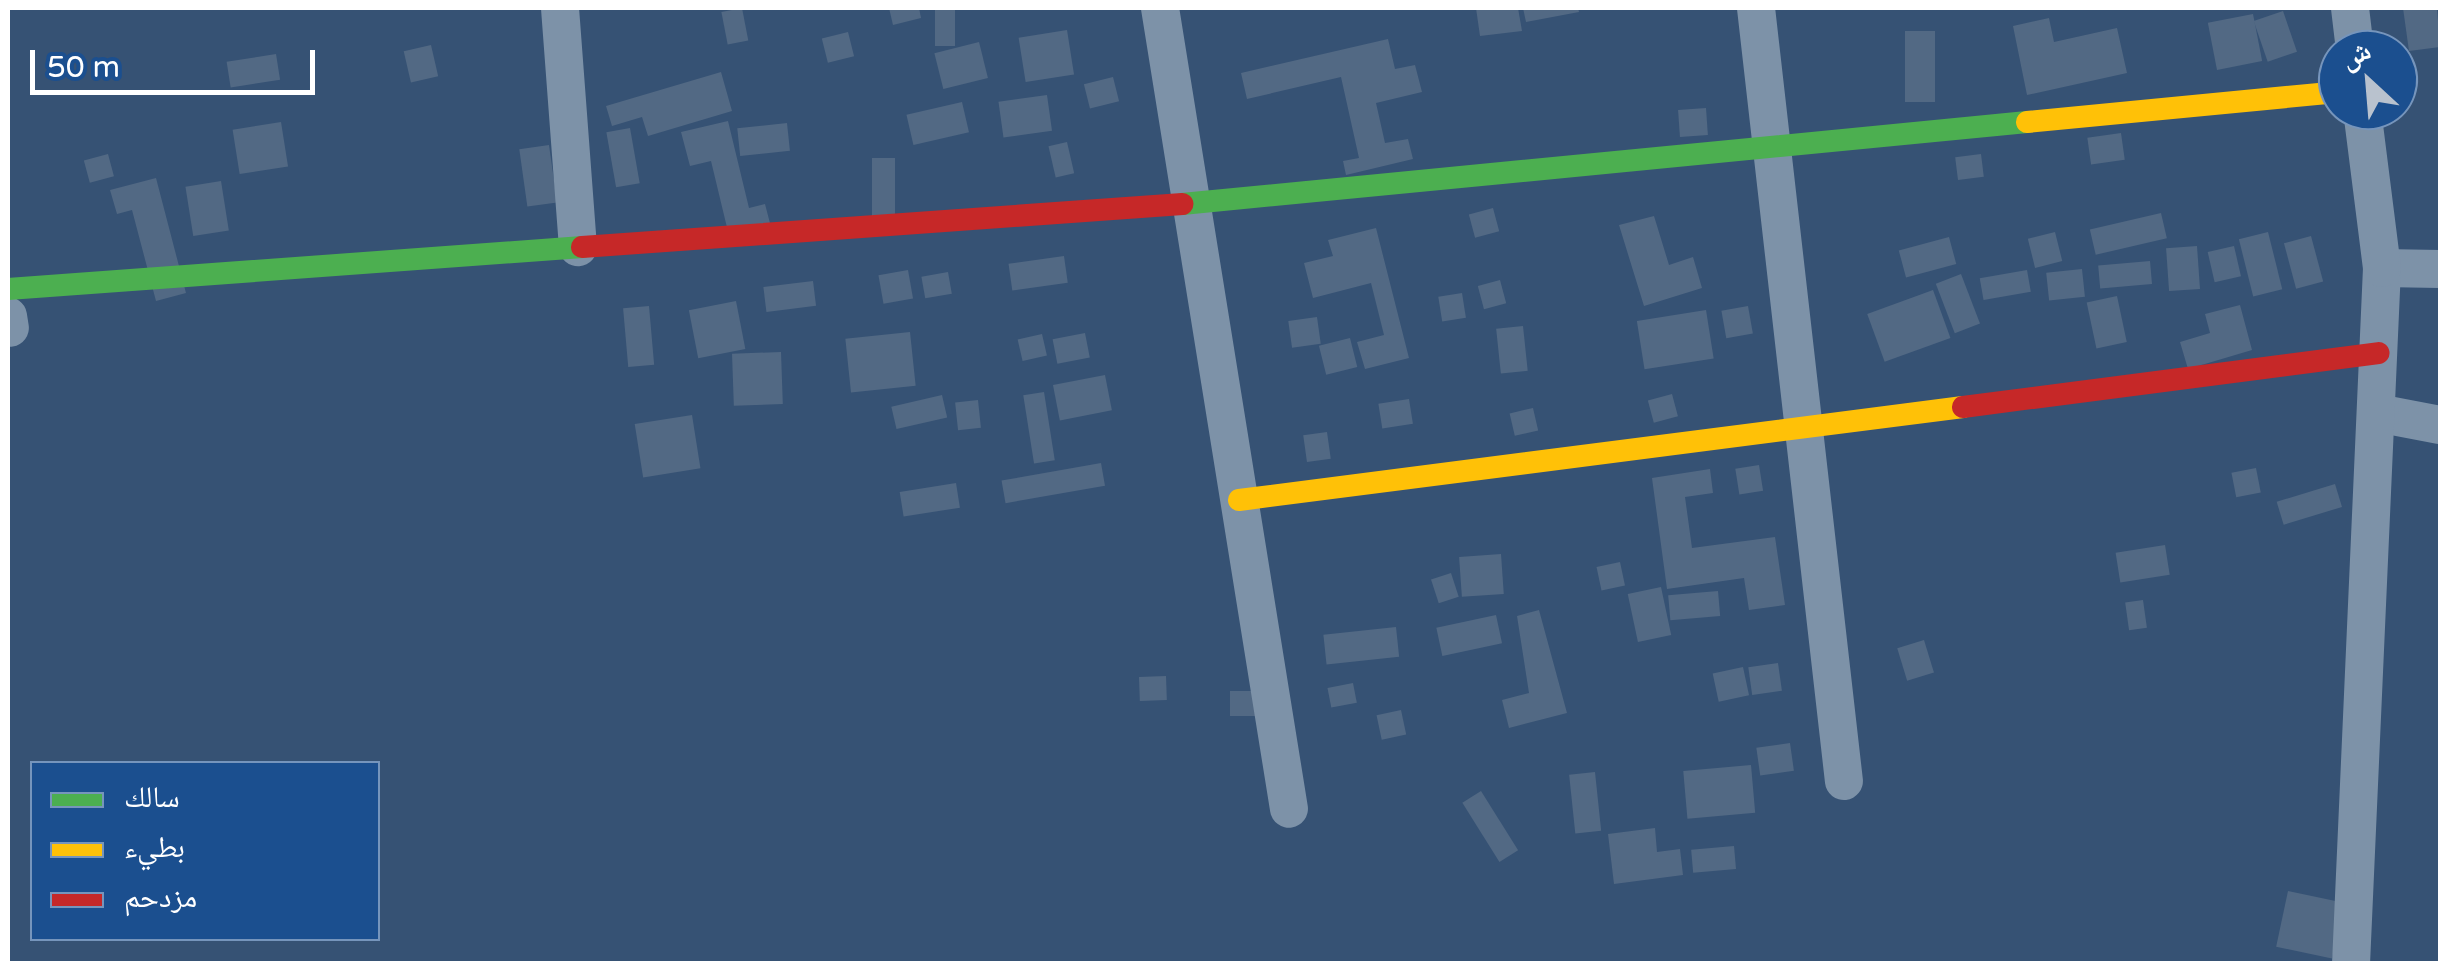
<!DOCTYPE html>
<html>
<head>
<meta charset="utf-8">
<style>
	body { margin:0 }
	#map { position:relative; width:2448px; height:971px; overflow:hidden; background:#365274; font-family:"Varela Round","Noto Naskh Arabic",sans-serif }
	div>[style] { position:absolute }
	.building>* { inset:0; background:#526984; transform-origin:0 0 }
	.street>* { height:38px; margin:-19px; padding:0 19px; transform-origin:19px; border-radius:19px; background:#7d92a8 }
	.fast>* { height:22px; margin:-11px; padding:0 11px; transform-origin:11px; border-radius:11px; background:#4caf50 }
	.slow>* { height:22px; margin:-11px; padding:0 11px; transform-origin:11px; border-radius:11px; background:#ffc107 }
	.jam>* { height:22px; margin:-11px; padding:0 11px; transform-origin:11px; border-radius:11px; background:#c62828 }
	span { translate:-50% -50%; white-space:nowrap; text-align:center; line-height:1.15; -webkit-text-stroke:8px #1b4f8f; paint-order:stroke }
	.frame { position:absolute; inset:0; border:10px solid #fff; pointer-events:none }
	.legend { position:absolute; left:30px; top:761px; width:350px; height:180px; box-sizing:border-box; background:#1b4f8f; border:2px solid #7695bc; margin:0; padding:12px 18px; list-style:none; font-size:30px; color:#fff }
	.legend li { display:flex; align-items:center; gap:20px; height:50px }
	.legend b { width:50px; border:2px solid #7695bc }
	.north { position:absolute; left:2318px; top:30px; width:100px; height:100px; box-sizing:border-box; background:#1b4f8f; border:2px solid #7695bc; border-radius:50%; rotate:334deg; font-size:28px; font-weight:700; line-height:40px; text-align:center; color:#fff }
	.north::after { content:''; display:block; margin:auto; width:35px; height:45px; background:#b9c2ce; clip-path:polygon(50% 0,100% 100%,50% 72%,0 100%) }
	.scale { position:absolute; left:30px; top:50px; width:285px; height:45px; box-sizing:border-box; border:5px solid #fff; border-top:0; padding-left:12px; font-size:30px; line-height:35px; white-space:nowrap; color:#fff; -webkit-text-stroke:8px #1b4f8f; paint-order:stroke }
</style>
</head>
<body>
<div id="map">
	<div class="building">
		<div style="left:742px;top:8px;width:33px;height:21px;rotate:79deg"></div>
		<div style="clip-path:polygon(889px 8px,919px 8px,921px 18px,893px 25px)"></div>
		<div style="left:935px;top:8px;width:20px;height:38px"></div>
		<div style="clip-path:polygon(1476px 8px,1518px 8px,1522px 31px,1480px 36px)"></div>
		<div style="clip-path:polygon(1523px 8px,1578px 8px,1579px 12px,1526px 22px)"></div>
		<div style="clip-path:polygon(2403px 8px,2437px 8px,2440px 47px,2409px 51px)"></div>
		<div style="left:2283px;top:11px;width:43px;height:31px;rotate:71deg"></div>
		<div style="left:2253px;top:14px;width:48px;height:46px;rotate:79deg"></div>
		<div style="clip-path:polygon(2049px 18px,2054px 42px,2117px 28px,2127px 73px,2027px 95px,2013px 26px)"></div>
		<div style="left:1067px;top:30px;width:45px;height:49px;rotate:81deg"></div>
		<div style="left:1905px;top:31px;width:30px;height:71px"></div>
		<div style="left:848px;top:32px;width:25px;height:27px;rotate:76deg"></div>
		<div style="clip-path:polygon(1388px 39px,1395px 69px,1415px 65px,1422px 92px,1376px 103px,1385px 143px,1408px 139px,1413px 159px,1346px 175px,1343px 161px,1359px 158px,1341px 77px,1247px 99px,1241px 73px)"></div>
		<div style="left:979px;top:42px;width:37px;height:46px;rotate:76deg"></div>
		<div style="left:431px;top:45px;width:32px;height:28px;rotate:77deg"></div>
		<div style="left:276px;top:54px;width:26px;height:50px;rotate:81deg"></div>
		<div style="clip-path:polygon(721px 72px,732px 111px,648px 136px,642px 117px,612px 126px,606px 106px)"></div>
		<div style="left:1113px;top:77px;width:25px;height:30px;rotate:76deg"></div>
		<div style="left:1047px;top:95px;width:36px;height:49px;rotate:82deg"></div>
		<div style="left:962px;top:102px;width:31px;height:57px;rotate:77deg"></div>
		<div style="left:1706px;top:108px;width:27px;height:28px;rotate:86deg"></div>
		<div style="clip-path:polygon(728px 121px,749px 208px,765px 204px,772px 231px,730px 240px,711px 161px,690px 166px,681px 132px)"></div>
		<div style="left:281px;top:122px;width:45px;height:49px;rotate:81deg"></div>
		<div style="left:787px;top:123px;width:28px;height:50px;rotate:84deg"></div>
		<div style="left:630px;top:128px;width:56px;height:24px;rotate:80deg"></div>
		<div style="left:2121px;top:133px;width:27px;height:34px;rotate:82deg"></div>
		<div style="left:1067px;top:142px;width:32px;height:19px;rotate:77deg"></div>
		<div style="left:549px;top:145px;width:58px;height:30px;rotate:82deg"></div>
		<div style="left:108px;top:154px;width:23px;height:25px;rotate:75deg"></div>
		<div style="left:1981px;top:154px;width:23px;height:26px;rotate:83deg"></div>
		<div style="left:872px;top:158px;width:23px;height:60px"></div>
		<div style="clip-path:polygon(156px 178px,186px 293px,156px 301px,132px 210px,117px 214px,110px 190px)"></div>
		<div style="left:221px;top:181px;width:50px;height:36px;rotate:81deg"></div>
		<div style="left:1493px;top:208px;width:24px;height:25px;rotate:75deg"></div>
		<div style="left:2161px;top:213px;width:26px;height:73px;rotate:77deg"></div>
		<div style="clip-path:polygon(1654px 216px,1669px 265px,1693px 257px,1702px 288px,1644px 306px,1619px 225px)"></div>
		<div style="clip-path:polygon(1376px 228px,1409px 358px,1365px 369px,1357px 342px,1384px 335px,1371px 283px,1313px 298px,1304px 263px,1333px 256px,1328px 240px)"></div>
		<div style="left:2055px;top:232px;width:30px;height:28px;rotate:76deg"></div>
		<div style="left:2268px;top:232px;width:59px;height:30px;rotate:76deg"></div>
		<div style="left:2311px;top:236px;width:47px;height:28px;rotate:75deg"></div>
		<div style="left:1949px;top:237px;width:28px;height:52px;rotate:75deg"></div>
		<div style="left:2197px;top:246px;width:43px;height:31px;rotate:86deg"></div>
		<div style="left:2234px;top:246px;width:31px;height:27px;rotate:77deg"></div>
		<div style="left:1064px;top:256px;width:27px;height:56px;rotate:82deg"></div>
		<div style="left:2150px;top:261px;width:23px;height:52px;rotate:85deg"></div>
		<div style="left:2082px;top:269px;width:28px;height:36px;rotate:84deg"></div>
		<div style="left:908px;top:270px;width:29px;height:30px;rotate:80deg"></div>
		<div style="left:2027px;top:270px;width:22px;height:48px;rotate:80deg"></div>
		<div style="left:948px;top:272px;width:22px;height:27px;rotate:80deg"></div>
		<div style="left:1961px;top:274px;width:53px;height:27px;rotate:69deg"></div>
		<div style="left:1500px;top:280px;width:24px;height:23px;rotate:75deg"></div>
		<div style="left:813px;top:281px;width:25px;height:50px;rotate:83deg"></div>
		<div style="left:1933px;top:290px;width:51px;height:70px;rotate:70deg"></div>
		<div style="left:1462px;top:293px;width:25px;height:24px;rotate:81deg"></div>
		<div style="left:2117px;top:296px;width:47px;height:31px;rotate:78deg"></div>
		<div style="left:736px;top:301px;width:49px;height:48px;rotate:79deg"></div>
		<div style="clip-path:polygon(2240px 305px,2252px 350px,2188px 369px,2180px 342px,2210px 333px,2205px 314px)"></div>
		<div style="left:649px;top:306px;width:59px;height:26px;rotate:85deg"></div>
		<div style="left:1748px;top:306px;width:28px;height:27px;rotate:80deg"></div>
		<div style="left:1706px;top:310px;width:49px;height:70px;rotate:81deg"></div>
		<div style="left:1317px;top:317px;width:27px;height:29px;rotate:82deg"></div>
		<div style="left:1523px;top:326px;width:45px;height:27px;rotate:84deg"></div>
		<div style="left:910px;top:332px;width:54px;height:65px;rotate:84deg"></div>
		<div style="left:1085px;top:333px;width:25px;height:33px;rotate:79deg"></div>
		<div style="left:1042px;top:334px;width:22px;height:25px;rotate:77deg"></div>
		<div style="left:1350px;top:338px;width:30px;height:32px;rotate:76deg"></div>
		<div style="left:781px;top:352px;width:52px;height:49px;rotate:88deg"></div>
		<div style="left:1105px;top:375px;width:36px;height:53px;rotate:79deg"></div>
		<div style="left:1044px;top:392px;width:69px;height:21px;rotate:81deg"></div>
		<div style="left:1672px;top:394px;width:23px;height:25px;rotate:75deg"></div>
		<div style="left:942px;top:395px;width:23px;height:52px;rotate:77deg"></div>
		<div style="left:1409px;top:399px;width:25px;height:31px;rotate:81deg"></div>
		<div style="left:978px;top:400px;width:28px;height:23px;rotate:84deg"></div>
		<div style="left:1533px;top:408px;width:23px;height:24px;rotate:77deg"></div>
		<div style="left:692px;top:415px;width:54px;height:58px;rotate:81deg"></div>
		<div style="left:1327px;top:432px;width:27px;height:24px;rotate:82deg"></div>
		<div style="left:1101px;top:463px;width:23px;height:101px;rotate:80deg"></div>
		<div style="left:1759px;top:465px;width:26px;height:24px;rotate:81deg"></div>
		<div style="left:2256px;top:468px;width:25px;height:25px;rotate:79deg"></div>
		<div style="clip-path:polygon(1710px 469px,1713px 493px,1685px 497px,1692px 548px,1775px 537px,1785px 605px,1749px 610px,1744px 578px,1667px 589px,1652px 478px)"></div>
		<div style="left:956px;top:483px;width:25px;height:57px;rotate:81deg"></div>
		<div style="left:2335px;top:484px;width:24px;height:61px;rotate:73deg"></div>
		<div style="left:2165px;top:545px;width:30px;height:50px;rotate:81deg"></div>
		<div style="left:1501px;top:554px;width:40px;height:42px;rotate:86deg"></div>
		<div style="left:1620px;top:562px;width:24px;height:24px;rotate:78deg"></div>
		<div style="left:1451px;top:573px;width:25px;height:21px;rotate:72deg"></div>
		<div style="left:1661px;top:587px;width:49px;height:34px;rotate:78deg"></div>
		<div style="left:1718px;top:591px;width:25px;height:50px;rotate:85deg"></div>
		<div style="left:2143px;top:600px;width:28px;height:18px;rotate:82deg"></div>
		<div style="clip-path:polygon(1539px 610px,1567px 713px,1509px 728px,1502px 700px,1529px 693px,1517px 616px)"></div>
		<div style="left:1496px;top:615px;width:29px;height:61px;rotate:78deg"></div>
		<div style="left:1396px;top:627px;width:30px;height:73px;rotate:84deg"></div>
		<div style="left:1924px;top:640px;width:34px;height:28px;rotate:73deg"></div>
		<div style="left:1778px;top:663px;width:28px;height:30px;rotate:82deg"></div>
		<div style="left:1743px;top:667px;width:29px;height:31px;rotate:78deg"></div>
		<div style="left:1166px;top:676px;width:24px;height:27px;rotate:88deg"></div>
		<div style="left:1353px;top:683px;width:20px;height:26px;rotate:79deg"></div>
		<div style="left:1230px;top:691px;width:27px;height:25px"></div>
		<div style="left:1401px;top:710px;width:25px;height:25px;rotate:78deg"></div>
		<div style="left:1790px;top:743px;width:28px;height:34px;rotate:82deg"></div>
		<div style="left:1751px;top:765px;width:48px;height:68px;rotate:85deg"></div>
		<div style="left:1595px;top:772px;width:59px;height:26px;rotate:84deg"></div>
		<div style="left:1481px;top:791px;width:70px;height:22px;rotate:58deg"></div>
		<div style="clip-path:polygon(1655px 828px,1657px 852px,1680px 849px,1683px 875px,1614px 884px,1608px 834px)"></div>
		<div style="left:1734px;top:846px;width:23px;height:43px;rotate:85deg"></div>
		<div style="left:2288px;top:891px;width:57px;height:57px;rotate:12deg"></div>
	</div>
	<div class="street">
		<div style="left:560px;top:8px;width:240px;rotate:85.7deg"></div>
		<div style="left:1160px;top:8px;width:811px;rotate:80.85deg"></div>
		<div style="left:1756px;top:8px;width:778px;rotate:83.51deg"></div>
		<div style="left:2350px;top:8px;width:42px;rotate:83.2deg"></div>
		<div style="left:2382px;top:268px;width:58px;rotate:1deg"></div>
		<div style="left:8px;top:316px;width:12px;rotate:81deg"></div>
		<div style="left:2377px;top:413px;width:64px;rotate:10.8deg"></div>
		<div style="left:2351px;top:964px;width:697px;rotate:-87.45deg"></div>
		<div style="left:2382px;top:268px;width:159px;rotate:-97.2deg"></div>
	</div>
	<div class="fast">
		<div style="left:1182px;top:204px;width:849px;rotate:-5.54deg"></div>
		<div style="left:8px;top:289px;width:576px;rotate:-4.18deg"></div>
	</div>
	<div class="slow">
		<div style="left:2027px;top:122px;width:312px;rotate:-5.5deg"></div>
		<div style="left:1239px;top:500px;width:730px;rotate:-7.32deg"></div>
	</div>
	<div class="jam">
		<div style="left:582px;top:247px;width:602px;rotate:-4.1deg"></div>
		<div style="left:1963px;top:407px;width:419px;rotate:-7.4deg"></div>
	</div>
	<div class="frame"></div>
	<ul class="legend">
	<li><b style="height:12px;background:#4caf50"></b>سالك</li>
	<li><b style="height:12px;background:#ffc107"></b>بطيء</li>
	<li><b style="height:12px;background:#c62828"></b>مزدحم</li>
	</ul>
	<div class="north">ش</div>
	<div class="scale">50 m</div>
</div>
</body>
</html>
